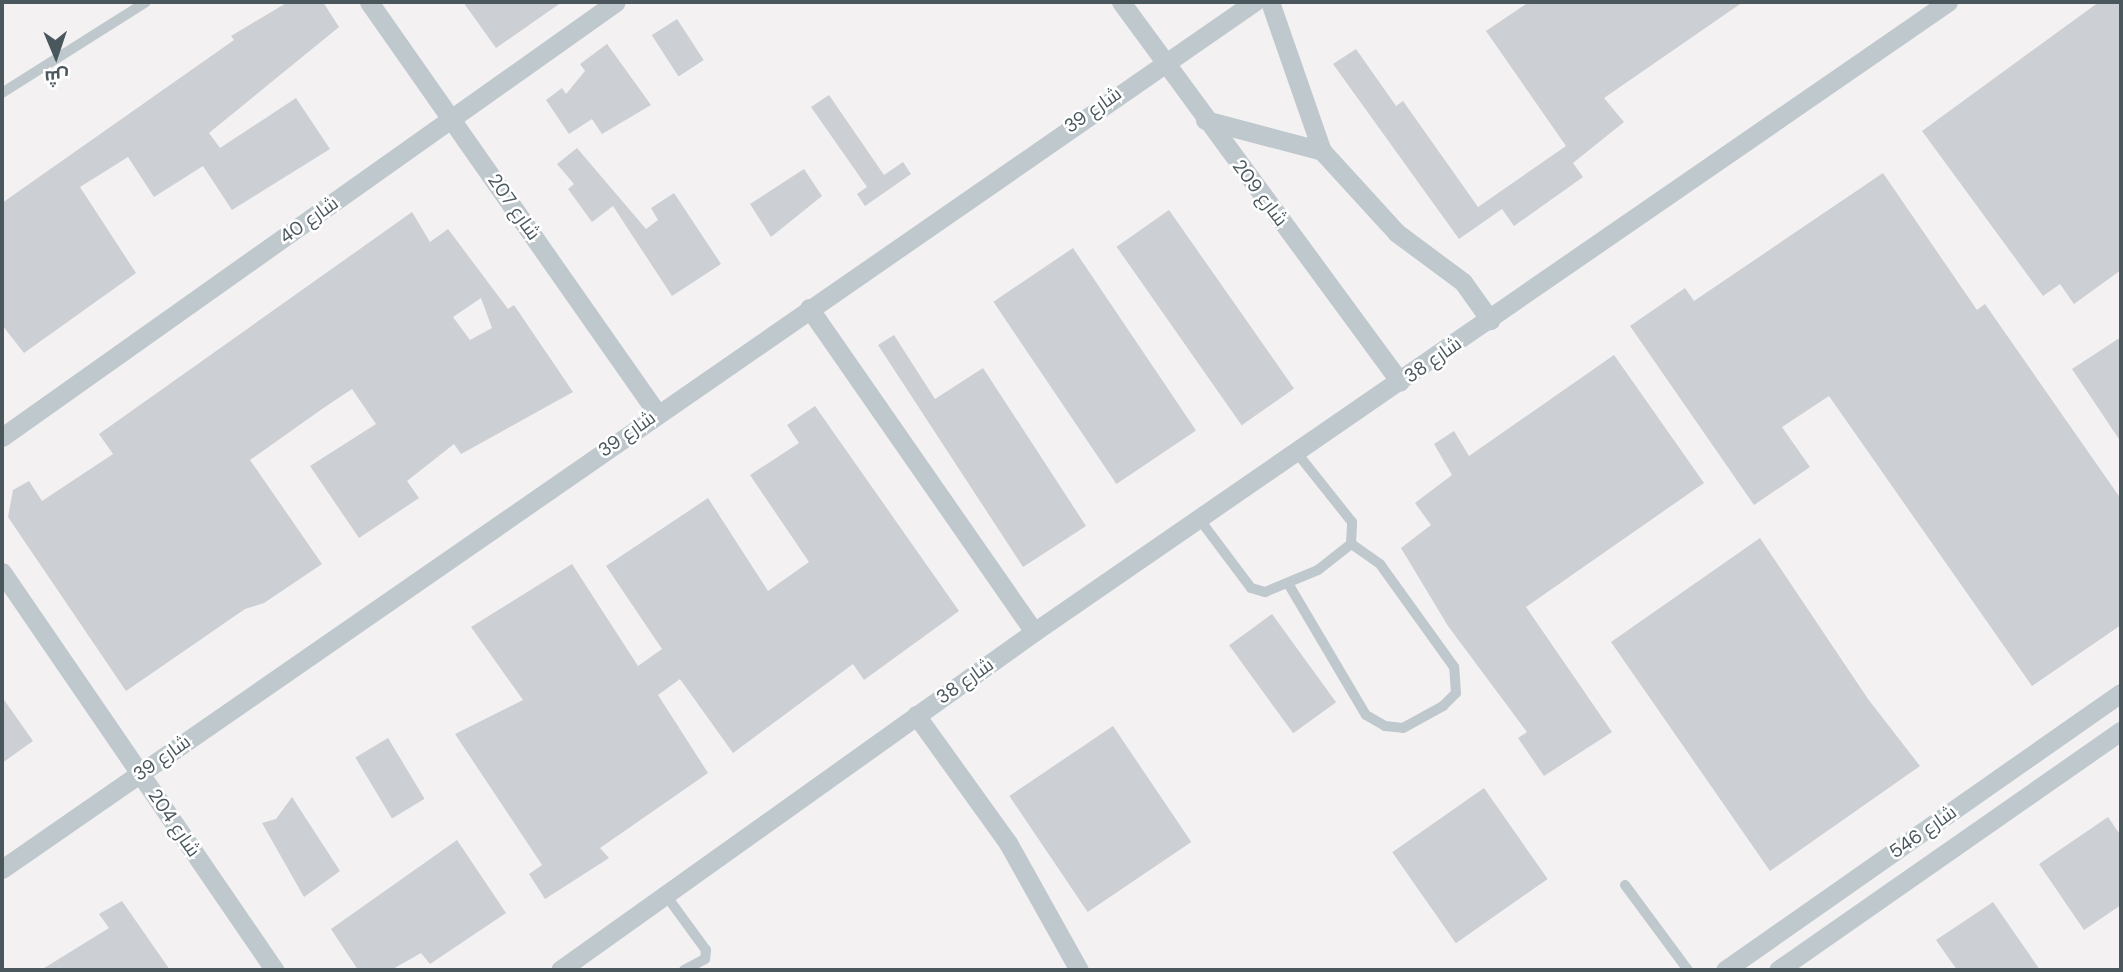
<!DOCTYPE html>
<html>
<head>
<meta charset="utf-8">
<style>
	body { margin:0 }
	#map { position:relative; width:2123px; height:972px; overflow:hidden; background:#f3f1f2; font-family:"DM Sans",Cairo,sans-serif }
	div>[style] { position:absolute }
	.building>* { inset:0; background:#cccfd3; transform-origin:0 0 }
	.lane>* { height:10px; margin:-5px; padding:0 5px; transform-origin:5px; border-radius:5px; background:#bec8cd }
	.street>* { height:19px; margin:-9.5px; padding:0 9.5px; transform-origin:9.5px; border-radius:9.5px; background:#bec8cd }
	span { translate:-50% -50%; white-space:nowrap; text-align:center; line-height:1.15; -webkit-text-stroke:5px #fff; paint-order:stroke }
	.street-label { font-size:19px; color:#4a585e }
	.frame { position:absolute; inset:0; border:4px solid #4a585e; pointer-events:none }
	.north { position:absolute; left:21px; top:21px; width:70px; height:70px; -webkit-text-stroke:5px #fff; paint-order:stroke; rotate:178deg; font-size:19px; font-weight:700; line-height:28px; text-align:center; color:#4a585e }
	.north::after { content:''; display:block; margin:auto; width:24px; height:32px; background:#4a585e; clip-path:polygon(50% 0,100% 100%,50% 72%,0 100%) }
</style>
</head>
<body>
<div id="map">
	<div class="building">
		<div style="clip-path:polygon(288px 2px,323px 2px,339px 27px,209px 133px,220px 148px,296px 98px,330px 149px,232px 210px,203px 166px,154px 197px,128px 157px,80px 187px,136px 273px,24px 353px,2px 325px,2px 203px,234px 40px,231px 36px)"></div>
		<div style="clip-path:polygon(463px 2px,562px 2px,496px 48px)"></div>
		<div style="clip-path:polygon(1529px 2px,1743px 2px,1604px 98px,1624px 122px,1573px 163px,1583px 177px,1514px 226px,1502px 209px,1459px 239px,1333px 64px,1356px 49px,1396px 106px,1403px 101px,1478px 207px,1566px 146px,1486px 31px)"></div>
		<div style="clip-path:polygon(2099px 2px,2121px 2px,2121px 270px,2074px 304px,2060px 284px,2043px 296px,1922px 131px)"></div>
		<div style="left:677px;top:19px;width:49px;height:30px;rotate:57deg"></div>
		<div style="clip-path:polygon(607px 44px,651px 105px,602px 134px,592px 119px,569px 134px,546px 100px,562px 88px,566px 94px,585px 71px,580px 64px)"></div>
		<div style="clip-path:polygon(829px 95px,884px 175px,903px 162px,911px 174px,865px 206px,857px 194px,867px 187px,811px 107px)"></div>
		<div style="clip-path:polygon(577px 148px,646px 229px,658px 220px,651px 208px,674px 193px,721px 264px,672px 296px,613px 206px,592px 222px,568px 189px,574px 184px,557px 164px)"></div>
		<div style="clip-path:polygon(804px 169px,822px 196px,771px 237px,750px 204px)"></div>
		<div style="clip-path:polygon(1883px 173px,1977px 310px,1985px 304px,2121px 499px,2121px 625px,2032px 686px,1829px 396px,1782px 427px,1810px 467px,1754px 505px,1630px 326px,1685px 288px,1694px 301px)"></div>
		<div style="left:1169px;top:210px;width:218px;height:64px;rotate:55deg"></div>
		<div style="clip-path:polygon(evenodd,412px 212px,430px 242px,448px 229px,508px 309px,514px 305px,573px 392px,461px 454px,454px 444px,407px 481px,419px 498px,359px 538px,310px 466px,376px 424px,352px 389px,322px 409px,250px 460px,322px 564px,264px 603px,245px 609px,126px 691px,8px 517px,13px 490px,29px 481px,42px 501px,113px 454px,99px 434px,412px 212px,481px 298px,492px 328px,470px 340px,453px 317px,481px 298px)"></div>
		<div style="left:1073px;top:248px;width:220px;height:96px;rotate:56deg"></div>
		<div style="clip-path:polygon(894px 335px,935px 399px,983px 368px,1086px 526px,1023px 567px,878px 345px)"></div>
		<div style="clip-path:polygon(2121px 337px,2121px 442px,2072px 369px)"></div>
		<div style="clip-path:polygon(1614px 355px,1704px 483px,1526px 607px,1612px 732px,1544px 776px,1518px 738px,1527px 732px,1448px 626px,1401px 548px,1431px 525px,1415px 503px,1452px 475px,1434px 444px,1454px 431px,1469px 456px)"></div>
		<div style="clip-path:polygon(815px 406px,959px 611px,864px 680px,853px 664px,733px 753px,680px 679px,658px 695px,708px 773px,600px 848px,609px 858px,545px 899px,529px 874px,542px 865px,455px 734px,523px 700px,471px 627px,572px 564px,638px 666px,662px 649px,606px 566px,708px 498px,768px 591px,809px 562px,750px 475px,799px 443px,787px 425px)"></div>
		<div style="clip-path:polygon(1760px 538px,1868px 699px,1920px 766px,1770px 871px,1611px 642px)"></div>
		<div style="left:1272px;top:614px;width:109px;height:53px;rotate:54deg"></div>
		<div style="clip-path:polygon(2px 697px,33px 741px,2px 763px)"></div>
		<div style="left:1113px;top:726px;width:140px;height:125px;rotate:56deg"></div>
		<div style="left:388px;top:738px;width:71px;height:38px;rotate:59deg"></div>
		<div style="left:1484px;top:788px;width:111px;height:112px;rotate:55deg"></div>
		<div style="clip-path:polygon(292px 797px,340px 871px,304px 897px,262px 823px,276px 819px)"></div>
		<div style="clip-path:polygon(2108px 817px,2121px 836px,2121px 905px,2084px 930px,2039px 864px)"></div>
		<div style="clip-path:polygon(457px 840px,506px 913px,430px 964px,421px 953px,391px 970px,358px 970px,331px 929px)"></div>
		<div style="clip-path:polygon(122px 901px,170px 970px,41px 970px,109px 928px,99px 914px)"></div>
		<div style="clip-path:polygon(1993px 902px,2040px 970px,1957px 970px,1936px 940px)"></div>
	</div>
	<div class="lane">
		<div style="left:2px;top:93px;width:170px;rotate:-32.3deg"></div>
		<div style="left:1200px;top:520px;width:85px;rotate:53.1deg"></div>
		<div style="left:1251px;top:588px;width:15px;rotate:16deg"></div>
		<div style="left:1265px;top:592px;width:57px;rotate:-22.5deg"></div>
		<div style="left:1318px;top:570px;width:42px;rotate:-38.2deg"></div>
		<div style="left:1351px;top:544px;width:22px;rotate:-87deg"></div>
		<div style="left:1352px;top:522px;width:88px;rotate:-128.6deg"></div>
		<div style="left:1289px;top:585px;width:151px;rotate:59.4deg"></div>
		<div style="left:1366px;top:715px;width:22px;rotate:30deg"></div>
		<div style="left:1385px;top:726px;width:18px;rotate:6deg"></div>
		<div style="left:1403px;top:728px;width:46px;rotate:-28.8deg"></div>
		<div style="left:1443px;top:706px;width:18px;rotate:-45deg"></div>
		<div style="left:1456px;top:693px;width:26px;rotate:-94deg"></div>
		<div style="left:1454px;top:667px;width:127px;rotate:-125.7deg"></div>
		<div style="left:1380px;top:564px;width:35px;rotate:-145deg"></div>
		<div style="left:1625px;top:885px;width:106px;rotate:53.5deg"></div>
		<div style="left:665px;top:894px;width:69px;rotate:53.8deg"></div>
		<div style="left:706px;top:950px;width:9px;rotate:96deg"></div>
		<div style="left:705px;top:959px;width:24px;rotate:152deg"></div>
	</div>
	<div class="street">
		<div style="left:369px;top:2px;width:502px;rotate:54.98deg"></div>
		<div style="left:1121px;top:2px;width:471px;rotate:53.7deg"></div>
		<div style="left:1270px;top:2px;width:158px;rotate:70.8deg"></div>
		<div style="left:1322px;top:151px;width:111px;rotate:47.6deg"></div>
		<div style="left:1397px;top:233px;width:82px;rotate:36.6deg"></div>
		<div style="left:1463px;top:282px;width:47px;rotate:54.6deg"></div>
		<div style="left:1205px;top:120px;width:121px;rotate:14.8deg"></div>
		<div style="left:809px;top:308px;width:394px;rotate:55.2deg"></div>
		<div style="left:2px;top:437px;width:752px;rotate:-35.32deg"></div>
		<div style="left:2px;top:572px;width:483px;rotate:55.6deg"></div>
		<div style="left:916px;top:715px;width:158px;rotate:54.3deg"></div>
		<div style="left:1008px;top:843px;width:145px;rotate:60.8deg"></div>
		<div style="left:2px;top:869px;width:1523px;rotate:-34.7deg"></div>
		<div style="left:560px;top:970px;width:582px;rotate:-35.49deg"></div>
		<div style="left:1034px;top:632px;width:1110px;rotate:-34.58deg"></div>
		<div style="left:1725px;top:970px;width:483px;rotate:-35deg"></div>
		<div style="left:1778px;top:970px;width:418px;rotate:-34.9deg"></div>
	</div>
	<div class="street-label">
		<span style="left:1093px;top:110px;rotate:-35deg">شارع 39</span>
		<span style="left:1260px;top:193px;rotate:53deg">شارع 209</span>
		<span style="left:514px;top:207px;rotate:55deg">شارع 207</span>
		<span style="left:309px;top:220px;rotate:-35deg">شارع 40</span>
		<span style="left:1433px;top:360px;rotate:-35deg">شارع 38</span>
		<span style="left:627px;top:434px;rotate:-35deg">شارع 39</span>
		<span style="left:965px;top:681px;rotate:-35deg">شارع 38</span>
		<span style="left:162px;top:758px;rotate:-35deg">شارع 39</span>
		<span style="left:174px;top:823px;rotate:56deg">شارع 204</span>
		<span style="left:1923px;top:832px;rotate:-35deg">شارع 546</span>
	</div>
	<div class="frame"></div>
	<div class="north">ش</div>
</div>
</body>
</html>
